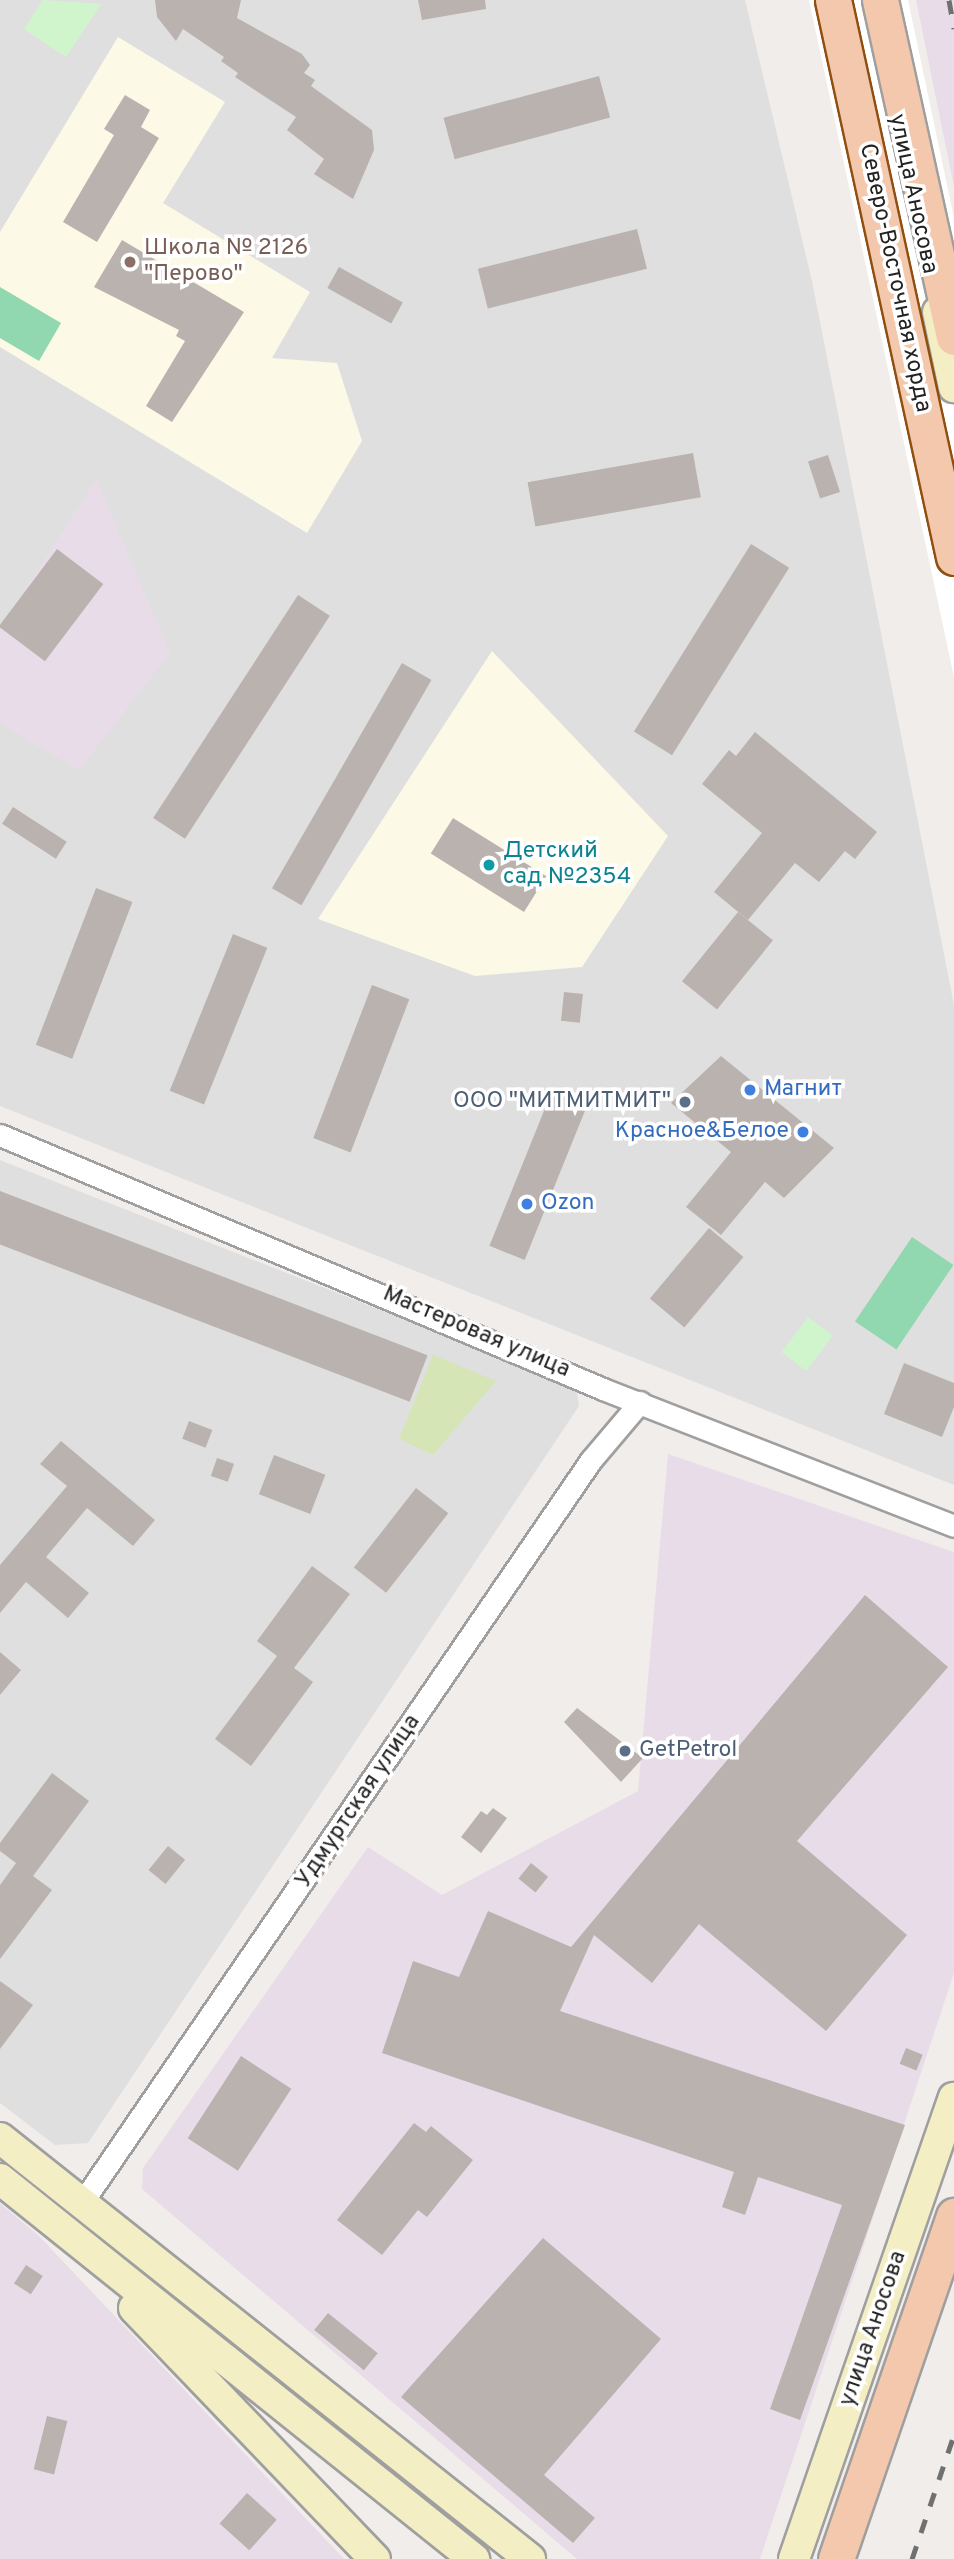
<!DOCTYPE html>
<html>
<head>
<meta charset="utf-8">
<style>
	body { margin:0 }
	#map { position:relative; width:954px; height:2559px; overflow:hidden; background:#f1edea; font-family:Overpass,sans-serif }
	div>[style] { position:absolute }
	.residential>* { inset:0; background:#e0dfdf }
	.industrial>* { inset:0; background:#e9dce9 }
	.education>* { inset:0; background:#fcf9e7 }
	.grass>* { inset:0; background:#d5e5b6 }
	.park>* { inset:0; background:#d0f5cd; transform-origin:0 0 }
	.pitch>* { inset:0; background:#91d7af; transform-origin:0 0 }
	.pier>* { inset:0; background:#fff }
	.building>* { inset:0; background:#bab2af; transform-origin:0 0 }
	.roads { filter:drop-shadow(2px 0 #9f9f9f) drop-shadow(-2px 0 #9f9f9f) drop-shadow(0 2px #9f9f9f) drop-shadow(0 -2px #9f9f9f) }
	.street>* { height:21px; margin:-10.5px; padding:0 10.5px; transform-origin:10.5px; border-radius:10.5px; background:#fff }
	.secondary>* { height:30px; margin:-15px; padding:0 15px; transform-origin:15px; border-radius:15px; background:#f4eec4 }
	.primary>* { height:35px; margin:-17.5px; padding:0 17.5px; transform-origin:17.5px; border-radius:17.5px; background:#f3c8ac }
	.rail>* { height:5px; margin-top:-2.5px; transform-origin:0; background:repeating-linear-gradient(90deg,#707070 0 14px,transparent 0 28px) }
	.bridges { filter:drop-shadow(2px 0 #8f4f10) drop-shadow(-2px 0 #8f4f10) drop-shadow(0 2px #8f4f10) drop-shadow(0 -2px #8f4f10) }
	.primary-bridge>* { height:35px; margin:-17.5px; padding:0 17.5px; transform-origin:17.5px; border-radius:17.5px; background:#f3c8ac }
	.dots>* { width:19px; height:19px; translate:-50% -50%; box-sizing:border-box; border:4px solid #fff; border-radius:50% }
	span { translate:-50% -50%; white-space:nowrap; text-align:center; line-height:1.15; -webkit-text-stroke:7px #fff; paint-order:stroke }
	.street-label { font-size:23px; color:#222 }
	.education-label { font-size:23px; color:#785e54 }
	.left { translate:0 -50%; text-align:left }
	.culture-label { font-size:23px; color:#0d838f }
	.shop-label { font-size:23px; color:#366cbe }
	.right { translate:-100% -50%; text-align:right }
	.service-label { font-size:23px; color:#4e5e75 }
</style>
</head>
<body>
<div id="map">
	<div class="residential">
		<div style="clip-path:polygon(0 0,745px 0,812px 281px,954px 1005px,954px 1485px,0 1106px)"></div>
		<div style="clip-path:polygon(0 1160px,576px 1387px,579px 1406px,88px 2143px,55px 2145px,0 2103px)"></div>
	</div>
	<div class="industrial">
		<div style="clip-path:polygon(916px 0,954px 0,954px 187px)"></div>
		<div style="clip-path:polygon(96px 479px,170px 653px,79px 770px,0 723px,0 630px)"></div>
		<div style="clip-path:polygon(668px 1454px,954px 1552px,954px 1973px,760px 2559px,577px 2559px,142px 2189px,143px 2168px,368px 1847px,442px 1895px,638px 1791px)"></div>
		<div style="clip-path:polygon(0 2203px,40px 2237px,344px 2559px,0 2559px)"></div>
	</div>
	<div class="education">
		<div style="clip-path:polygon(118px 37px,225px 102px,163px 203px,310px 292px,272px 358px,337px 363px,362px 441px,307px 533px,0 347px,0 232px)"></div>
		<div style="clip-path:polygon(492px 651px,668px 836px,582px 967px,475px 976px,318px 919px)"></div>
	</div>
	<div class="grass">
		<div style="clip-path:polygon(433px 1355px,496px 1381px,433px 1455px,399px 1439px)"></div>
	</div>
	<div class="park">
		<div style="clip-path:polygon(43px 0,101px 4px,66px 57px,24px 29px)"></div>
		<div style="left:808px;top:1317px;width:31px;height:44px;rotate:37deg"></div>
	</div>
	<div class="pitch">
		<div style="clip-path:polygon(0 287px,61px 323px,39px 361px,0 338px)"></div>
		<div style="left:912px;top:1237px;width:50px;height:102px;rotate:34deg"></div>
	</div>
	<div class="pier">
		<div style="clip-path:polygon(809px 0,908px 0,954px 218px,954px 677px)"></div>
	</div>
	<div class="building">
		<div style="clip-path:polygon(155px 0,241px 0,237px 18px,302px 54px,310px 65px,304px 73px,315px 80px,311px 86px,372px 130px,374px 150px,353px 199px,314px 174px,324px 159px,287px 130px,296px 117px,235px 77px,238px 73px,221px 61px,224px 57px,183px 29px,176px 41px,157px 17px)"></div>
		<div style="clip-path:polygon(418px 0,485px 0,486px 9px,422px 20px)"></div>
		<div style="left:599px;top:76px;width:43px;height:161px;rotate:75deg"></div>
		<div style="clip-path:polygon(125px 95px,150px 110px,141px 127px,159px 138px,97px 242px,63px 222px,114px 135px,104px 129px)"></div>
		<div style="left:637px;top:229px;width:41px;height:164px;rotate:76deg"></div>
		<div style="clip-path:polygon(122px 240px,244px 312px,172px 422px,146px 406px,185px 341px,176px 336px,179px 330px,94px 287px)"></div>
		<div style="left:339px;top:267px;width:73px;height:24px;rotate:29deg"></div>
		<div style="left:693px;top:453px;width:45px;height:168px;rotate:80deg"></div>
		<div style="left:828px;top:455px;width:39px;height:21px;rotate:72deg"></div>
		<div style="left:751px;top:544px;width:45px;height:221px;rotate:32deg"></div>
		<div style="left:57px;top:549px;width:58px;height:97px;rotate:37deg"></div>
		<div style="left:298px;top:595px;width:38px;height:266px;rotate:33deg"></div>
		<div style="left:402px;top:663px;width:34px;height:260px;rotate:30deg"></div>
		<div style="clip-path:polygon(755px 732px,877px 832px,855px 859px,845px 851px,819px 882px,795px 863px,748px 920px,714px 892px,762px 833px,702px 784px,729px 750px,736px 756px)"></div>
		<div style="left:13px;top:807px;width:64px;height:20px;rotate:33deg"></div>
		<div style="left:453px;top:818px;width:110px;height:42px;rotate:32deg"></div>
		<div style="left:96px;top:888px;width:39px;height:168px;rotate:21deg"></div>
		<div style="left:738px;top:912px;width:45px;height:89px;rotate:39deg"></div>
		<div style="left:233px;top:934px;width:37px;height:169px;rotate:22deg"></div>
		<div style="left:372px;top:985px;width:40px;height:164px;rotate:21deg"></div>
		<div style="left:564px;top:992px;width:19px;height:29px;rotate:6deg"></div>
		<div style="clip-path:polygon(721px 1056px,834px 1148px,784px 1198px,765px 1182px,721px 1235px,686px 1207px,731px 1152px,671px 1103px)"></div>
		<div style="left:552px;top:1091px;width:38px;height:167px;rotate:22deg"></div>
		<div style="left:0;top:1191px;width:458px;height:50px;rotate:21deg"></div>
		<div style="left:709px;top:1228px;width:45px;height:92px;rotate:40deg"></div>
		<div style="clip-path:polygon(904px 1363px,954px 1383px,954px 1407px,942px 1437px,884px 1414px)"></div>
		<div style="left:189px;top:1421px;width:25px;height:19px;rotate:21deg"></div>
		<div style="clip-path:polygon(61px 1441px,155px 1520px,133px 1546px,87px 1508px,46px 1557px,89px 1593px,68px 1618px,26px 1582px,0 1613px,0 1565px,67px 1486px,40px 1464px)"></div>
		<div style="left:274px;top:1455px;width:55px;height:42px;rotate:21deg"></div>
		<div style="left:217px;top:1458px;width:18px;height:19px;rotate:19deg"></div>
		<div style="left:416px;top:1488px;width:41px;height:101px;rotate:38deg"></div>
		<div style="clip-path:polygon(312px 1566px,350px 1594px,294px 1668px,313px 1682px,251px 1766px,215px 1739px,277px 1656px,257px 1641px)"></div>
		<div style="clip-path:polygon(865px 1595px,948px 1667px,797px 1841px,907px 1935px,826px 2031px,699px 1924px,652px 1983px,594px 1935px,560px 2011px,905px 2125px,800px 2420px,770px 2409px,842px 2205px,758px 2177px,745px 2215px,722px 2207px,734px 2172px,382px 2053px,413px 1961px,459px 1977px,488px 1911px,571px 1947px)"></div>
		<div style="clip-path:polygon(0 1652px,21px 1670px,0 1695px)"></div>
		<div style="clip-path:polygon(577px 1708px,643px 1758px,621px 1782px,564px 1722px)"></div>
		<div style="clip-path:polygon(52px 1773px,89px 1801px,33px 1876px,52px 1890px,0 1959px,0 1885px,16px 1863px,0 1851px,0 1843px)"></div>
		<div style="clip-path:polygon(493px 1808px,507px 1818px,481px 1853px,461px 1837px,481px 1811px,487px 1815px)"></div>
		<div style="left:168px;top:1846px;width:22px;height:31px;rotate:39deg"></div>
		<div style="left:531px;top:1863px;width:22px;height:20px;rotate:39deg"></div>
		<div style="clip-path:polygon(0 1981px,33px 2005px,0 2049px)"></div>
		<div style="left:906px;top:2048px;width:18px;height:17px;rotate:22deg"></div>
		<div style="left:241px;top:2056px;width:60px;height:98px;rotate:33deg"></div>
		<div style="clip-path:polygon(414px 2123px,426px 2132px,431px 2126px,473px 2160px,427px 2217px,418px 2210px,382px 2255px,337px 2220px)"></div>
		<div style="clip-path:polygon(543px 2238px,661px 2339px,544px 2475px,595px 2518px,573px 2543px,401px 2397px)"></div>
		<div style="left:26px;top:2265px;width:20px;height:22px;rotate:33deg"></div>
		<div style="left:328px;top:2313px;width:64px;height:22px;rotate:39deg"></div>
		<div style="left:47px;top:2416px;width:21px;height:55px;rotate:14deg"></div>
		<div style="left:247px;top:2493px;width:40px;height:41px;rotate:42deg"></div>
	</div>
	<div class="roads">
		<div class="street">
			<div style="left:0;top:1135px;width:654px;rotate:22.84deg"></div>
			<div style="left:603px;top:1389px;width:377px;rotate:21.3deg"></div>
			<div style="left:81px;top:2204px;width:902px;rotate:-55.57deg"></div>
			<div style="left:591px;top:1460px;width:76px;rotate:-49.8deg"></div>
		</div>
		<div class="secondary">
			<div style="left:938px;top:312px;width:77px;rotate:78deg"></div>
			<div style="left:0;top:2138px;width:677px;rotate:38.46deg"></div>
			<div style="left:0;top:2179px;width:608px;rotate:38.72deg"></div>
			<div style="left:134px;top:2308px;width:348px;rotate:46.2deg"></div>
			<div style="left:794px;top:2559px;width:488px;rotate:-70.9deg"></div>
		</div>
		<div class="primary">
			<div style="left:880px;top:0;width:345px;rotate:77.6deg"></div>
			<div style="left:836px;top:2559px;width:363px;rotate:-71deg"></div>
		</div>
	</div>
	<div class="rail">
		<div style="left:949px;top:0;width:29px;rotate:80deg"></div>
		<div style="left:912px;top:2559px;width:131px;rotate:-71.3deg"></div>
	</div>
	<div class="bridges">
		<div class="primary-bridge">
			<div style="left:833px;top:0;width:570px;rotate:77.74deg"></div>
		</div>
	</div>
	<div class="dots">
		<div style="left:130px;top:262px;background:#8d6e63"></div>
		<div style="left:489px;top:865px;background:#0f9aa8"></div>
		<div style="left:750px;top:1090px;background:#3f7fe0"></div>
		<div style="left:685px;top:1102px;background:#5c6f8a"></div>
		<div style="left:803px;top:1132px;background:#3f7fe0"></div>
		<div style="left:527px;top:1204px;background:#3f7fe0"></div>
		<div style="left:625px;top:1751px;background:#5c6f8a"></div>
	</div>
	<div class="street-label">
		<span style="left:912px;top:194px;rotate:78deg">улица Аносова</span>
		<span style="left:894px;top:278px;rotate:78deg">Северо-Восточная хорда</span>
		<span style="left:476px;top:1333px;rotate:23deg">Мастеровая улица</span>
		<span style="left:359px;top:1802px;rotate:-56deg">Удмуртская улица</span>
		<span style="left:874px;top:2329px;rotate:-71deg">улица Аносова</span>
	</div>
	<div class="education-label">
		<span class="left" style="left:144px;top:262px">Школа № 2126<br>"Перово"</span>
	</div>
	<div class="culture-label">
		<span class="left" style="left:503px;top:865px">Детский<br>сад №2354</span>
	</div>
	<div class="shop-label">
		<span class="left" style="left:764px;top:1090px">Магнит</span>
		<span class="right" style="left:789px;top:1132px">Красное&amp;Белое</span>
		<span class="left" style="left:541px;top:1204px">Ozon</span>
	</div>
	<div class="service-label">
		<span class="right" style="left:671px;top:1102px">ООО "МИТМИТМИТ"</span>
		<span class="left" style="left:639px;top:1751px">GetPetrol</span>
	</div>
</div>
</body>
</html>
